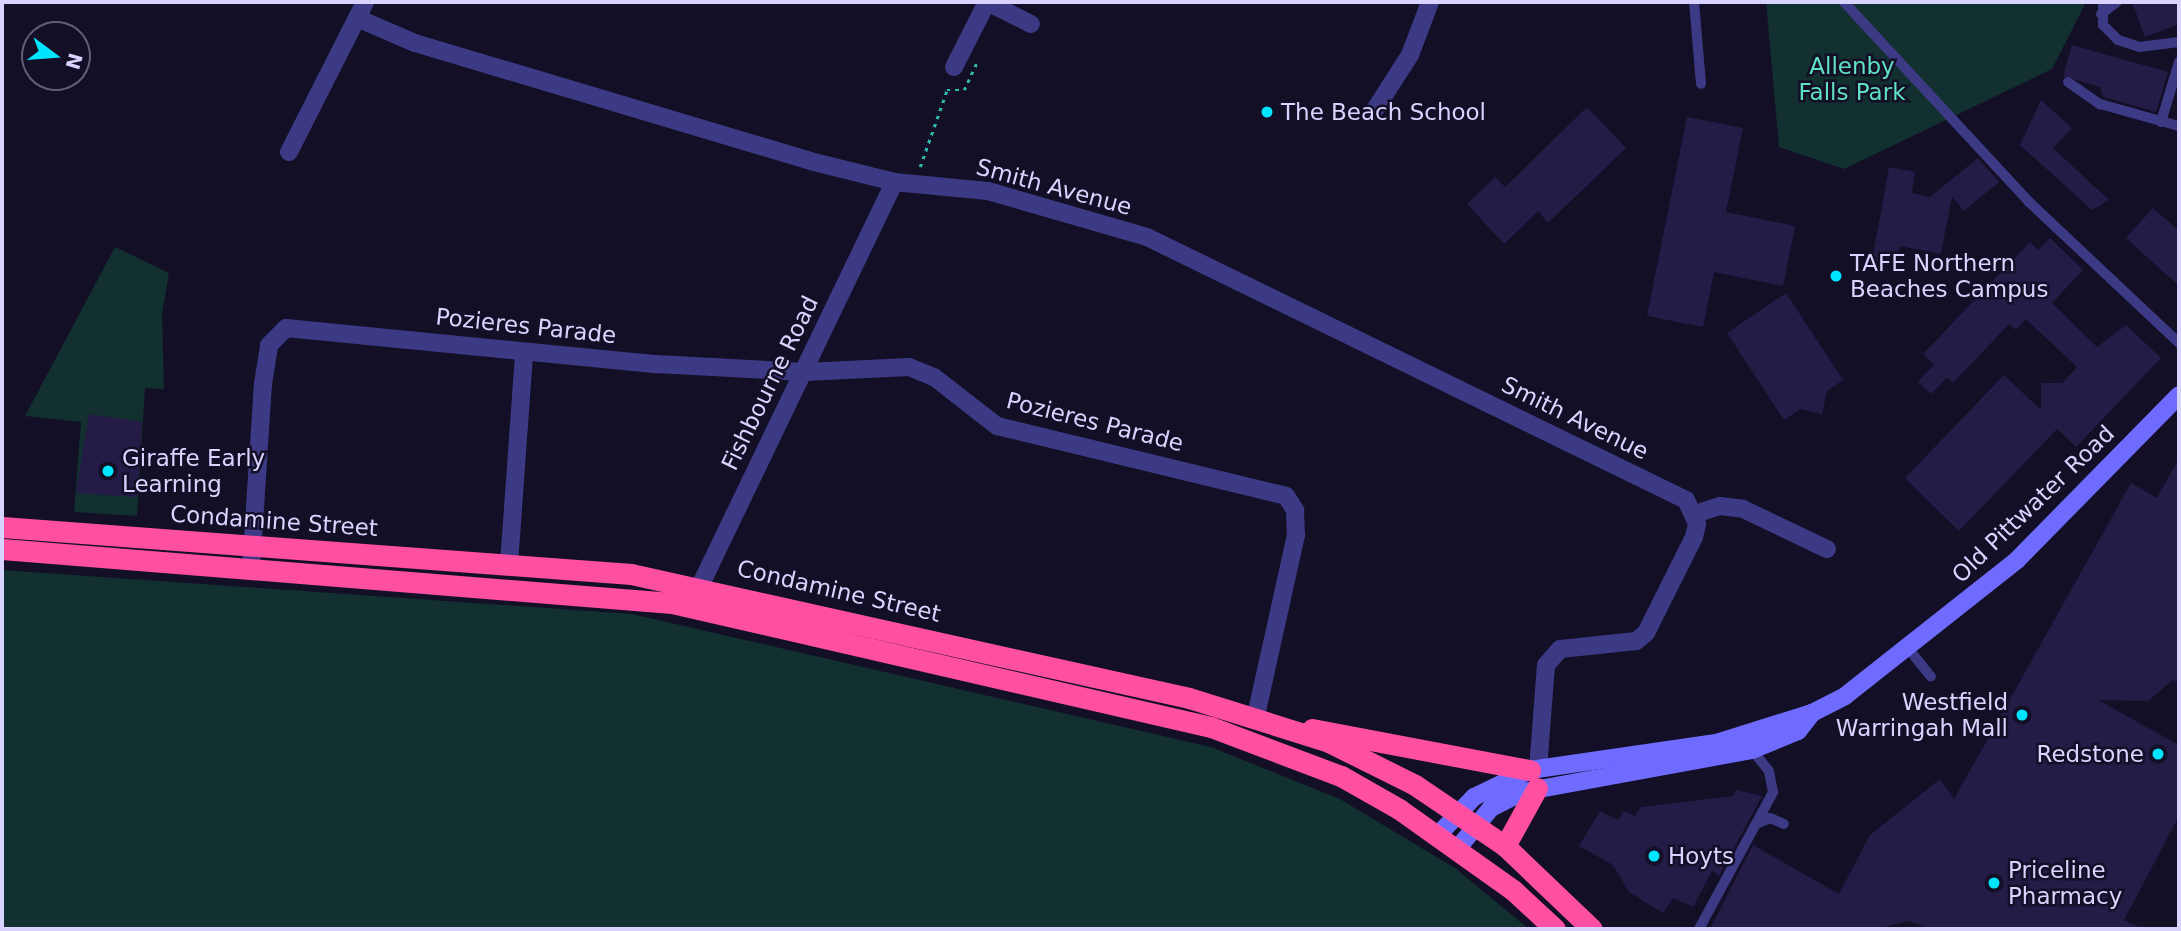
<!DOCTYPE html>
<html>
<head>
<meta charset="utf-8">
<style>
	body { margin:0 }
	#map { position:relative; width:2181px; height:931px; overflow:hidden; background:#130f26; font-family:"DejaVu Sans",sans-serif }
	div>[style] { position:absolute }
	.green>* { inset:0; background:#12302f }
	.building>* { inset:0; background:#241b47 }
	.path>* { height:2.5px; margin-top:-1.25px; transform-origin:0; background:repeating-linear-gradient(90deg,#2fb8b0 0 3.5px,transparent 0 8.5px) }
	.lane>* { height:10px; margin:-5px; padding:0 5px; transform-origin:5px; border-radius:5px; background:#3d3a85 }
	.street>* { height:18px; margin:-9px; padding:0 9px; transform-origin:9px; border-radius:9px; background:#3d3a85 }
	.secondary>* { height:18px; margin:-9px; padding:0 9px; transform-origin:9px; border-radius:9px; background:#6f6bff }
	.highway>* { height:21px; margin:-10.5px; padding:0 10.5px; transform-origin:10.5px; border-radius:10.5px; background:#ff4fa3 }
	.dots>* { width:19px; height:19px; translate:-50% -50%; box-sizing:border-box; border:4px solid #130f26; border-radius:50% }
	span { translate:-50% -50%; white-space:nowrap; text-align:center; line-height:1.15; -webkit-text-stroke:5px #130f26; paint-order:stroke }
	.park-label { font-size:23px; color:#5fe0c0 }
	.poi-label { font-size:23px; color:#d9d4ff }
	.left { translate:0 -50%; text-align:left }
	.right { translate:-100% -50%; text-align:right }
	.street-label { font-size:23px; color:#d9d4ff }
	.frame { position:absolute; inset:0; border:4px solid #d9d4ff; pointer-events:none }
	.north { position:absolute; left:21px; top:21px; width:70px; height:70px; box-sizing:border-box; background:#130f26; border:2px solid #625e7d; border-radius:50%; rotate:106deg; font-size:19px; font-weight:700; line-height:28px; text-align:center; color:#d9d4ff }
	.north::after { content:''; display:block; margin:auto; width:24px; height:32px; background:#00e5ff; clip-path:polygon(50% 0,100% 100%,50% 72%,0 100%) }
</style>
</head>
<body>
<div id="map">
	<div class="green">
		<div style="clip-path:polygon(1766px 2px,2086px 2px,2052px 69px,1844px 169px,1779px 147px)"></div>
		<div style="clip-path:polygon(115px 247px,169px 273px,162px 314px,164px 389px,145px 388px,137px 516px,74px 512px,81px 422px,25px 416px)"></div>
		<div style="clip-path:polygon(2px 570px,632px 614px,1211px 747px,1340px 799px,1455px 868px,1529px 929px,2px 929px)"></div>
	</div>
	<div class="building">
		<div style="clip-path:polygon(2132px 2px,2179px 2px,2179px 24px,2145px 37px)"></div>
		<div style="clip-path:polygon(2072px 45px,2168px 72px,2156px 112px,2103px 97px,2100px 87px,2063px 76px)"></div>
		<div style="clip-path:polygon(2041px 100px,2072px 128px,2053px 148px,2109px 200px,2092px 210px,2020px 145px)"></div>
		<div style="clip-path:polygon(1587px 107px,1626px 148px,1548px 223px,1538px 211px,1504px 244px,1467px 204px,1495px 177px,1505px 187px)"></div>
		<div style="clip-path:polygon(1687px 117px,1743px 128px,1726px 212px,1795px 226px,1783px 286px,1714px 272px,1703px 327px,1647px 316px)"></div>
		<div style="clip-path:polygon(1978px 158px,1999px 182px,1964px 211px,1952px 196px,1941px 254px,1900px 246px,1896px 266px,1872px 261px,1889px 167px,1915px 172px,1912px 193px,1930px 197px)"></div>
		<div style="clip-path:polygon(2153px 208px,2179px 231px,2179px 286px,2126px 238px)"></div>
		<div style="clip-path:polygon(2050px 238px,2083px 270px,2052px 303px,2097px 347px,2126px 325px,2161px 358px,2076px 447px,2057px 429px,1959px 531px,1905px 478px,2004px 375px,2041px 410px,2041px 383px,2062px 383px,2077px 367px,2026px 319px,2016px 330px,2009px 324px,1953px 383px,1947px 377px,1931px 394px,1918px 382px,1934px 365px,1923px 354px,2030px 242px,2038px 250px)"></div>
		<div style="clip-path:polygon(1786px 293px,1843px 380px,1827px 391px,1822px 414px,1800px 409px,1784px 420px,1727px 333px)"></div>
		<div style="clip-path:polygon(89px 414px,142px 422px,137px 497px,76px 493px)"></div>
		<div style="clip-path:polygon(2179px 458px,2179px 683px,2173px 680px,2148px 701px,2098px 700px,2179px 745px,2179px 816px,2124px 920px,2143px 929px,1930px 929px,1909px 921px,1877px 929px,1710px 929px,1753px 845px,1839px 894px,1870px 835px,1940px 779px,1954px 799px,2131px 483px,2157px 498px)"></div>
		<div style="clip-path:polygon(1736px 790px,1762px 796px,1719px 876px,1712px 871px,1693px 907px,1673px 898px,1663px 913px,1629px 892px,1613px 865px,1579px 846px,1600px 811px,1618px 820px,1624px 811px,1635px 816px,1641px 807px,1733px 796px)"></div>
	</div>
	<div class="path">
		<div style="left:920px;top:167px;width:82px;rotate:-70.7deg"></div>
		<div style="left:947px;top:90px;width:17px"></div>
		<div style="left:964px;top:90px;width:33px;rotate:-65deg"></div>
	</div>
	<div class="lane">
		<div style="left:1694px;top:2px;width:82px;rotate:85.1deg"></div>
		<div style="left:1844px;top:2px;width:272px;rotate:47.2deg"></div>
		<div style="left:2029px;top:202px;width:206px;rotate:43.2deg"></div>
		<div style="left:2103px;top:2px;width:23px;rotate:90deg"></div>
		<div style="left:2103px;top:25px;width:21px;rotate:45deg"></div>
		<div style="left:2118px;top:40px;width:22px;rotate:18deg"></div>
		<div style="left:2139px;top:47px;width:40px;rotate:-7.1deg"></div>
		<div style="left:2101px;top:14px;width:20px;rotate:-37deg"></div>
		<div style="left:2068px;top:82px;width:39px;rotate:35deg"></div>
		<div style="left:2100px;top:104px;width:82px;rotate:15.6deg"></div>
		<div style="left:2161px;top:122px;width:63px;rotate:-73.3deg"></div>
		<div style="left:1907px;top:647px;width:38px;rotate:51deg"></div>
		<div style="left:1756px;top:824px;width:15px;rotate:-23deg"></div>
		<div style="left:1770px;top:818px;width:15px;rotate:23deg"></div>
		<div style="left:1699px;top:929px;width:156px;rotate:-61.6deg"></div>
		<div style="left:1773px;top:792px;width:21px;rotate:-101deg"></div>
		<div style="left:1769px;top:771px;width:27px;rotate:-129deg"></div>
	</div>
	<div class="street">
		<div style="left:357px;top:18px;width:63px;rotate:23.3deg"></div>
		<div style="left:415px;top:43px;width:416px;rotate:16.6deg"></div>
		<div style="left:814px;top:162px;width:82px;rotate:14deg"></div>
		<div style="left:894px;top:182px;width:94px;rotate:5.5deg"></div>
		<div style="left:988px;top:191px;width:166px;rotate:16.1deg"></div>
		<div style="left:1147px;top:237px;width:600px;rotate:26.01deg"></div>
		<div style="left:1686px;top:500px;width:26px;rotate:65deg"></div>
		<div style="left:1697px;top:524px;width:13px;rotate:103deg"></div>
		<div style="left:1694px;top:537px;width:107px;rotate:116.6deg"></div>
		<div style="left:1646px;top:633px;width:13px;rotate:141deg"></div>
		<div style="left:1636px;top:641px;width:76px;rotate:174deg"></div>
		<div style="left:1560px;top:649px;width:21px;rotate:131deg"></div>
		<div style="left:1546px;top:665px;width:104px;rotate:94.4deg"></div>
		<div style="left:954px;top:67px;width:73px;rotate:-63.1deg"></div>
		<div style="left:987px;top:2px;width:49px;rotate:26.6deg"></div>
		<div style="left:1374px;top:111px;width:67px;rotate:-57.3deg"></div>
		<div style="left:1410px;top:55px;width:57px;rotate:-69.3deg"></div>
		<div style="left:289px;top:152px;width:168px;rotate:-63.1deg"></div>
		<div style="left:1695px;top:514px;width:26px;rotate:-18deg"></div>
		<div style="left:1720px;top:506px;width:23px;rotate:7deg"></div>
		<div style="left:1743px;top:509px;width:93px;rotate:25.5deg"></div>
		<div style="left:509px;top:564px;width:211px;rotate:-85.9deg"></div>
		<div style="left:251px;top:569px;width:185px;rotate:-86.3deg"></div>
		<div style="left:263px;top:384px;width:39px;rotate:-81deg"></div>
		<div style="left:269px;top:345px;width:24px;rotate:-45deg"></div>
		<div style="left:286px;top:328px;width:372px;rotate:5.6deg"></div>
		<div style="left:656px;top:364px;width:148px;rotate:3.1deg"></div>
		<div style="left:804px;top:372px;width:105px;rotate:-2.7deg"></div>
		<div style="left:909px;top:367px;width:27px;rotate:22deg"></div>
		<div style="left:934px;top:377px;width:80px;rotate:37.9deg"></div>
		<div style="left:997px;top:426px;width:297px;rotate:13.6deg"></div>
		<div style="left:1286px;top:496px;width:17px;rotate:57deg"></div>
		<div style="left:1295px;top:510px;width:25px;rotate:88deg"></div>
		<div style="left:1296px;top:535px;width:185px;rotate:102.5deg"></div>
		<div style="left:700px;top:586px;width:448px;rotate:-64.3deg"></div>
	</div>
	<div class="secondary">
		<div style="left:1440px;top:833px;width:50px;rotate:-46.6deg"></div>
		<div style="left:1474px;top:797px;width:62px;rotate:-25.7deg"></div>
		<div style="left:1530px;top:770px;width:188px;rotate:-8.3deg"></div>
		<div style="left:1716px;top:743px;width:101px;rotate:-17.4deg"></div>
		<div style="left:1812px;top:713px;width:37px;rotate:-27deg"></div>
		<div style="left:1845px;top:696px;width:219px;rotate:-38.3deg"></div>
		<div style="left:2017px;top:560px;width:231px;rotate:-45.5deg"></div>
		<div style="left:1458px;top:848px;width:52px;rotate:-50.5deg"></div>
		<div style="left:1491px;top:808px;width:36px;rotate:-27deg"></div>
		<div style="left:1523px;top:792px;width:233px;rotate:-10.4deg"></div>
		<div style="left:1752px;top:750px;width:50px;rotate:-22.4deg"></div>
		<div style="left:1798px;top:731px;width:23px;rotate:-52deg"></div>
	</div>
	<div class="highway">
		<div style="left:2px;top:527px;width:631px;rotate:4.27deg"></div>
		<div style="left:631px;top:574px;width:572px;rotate:12.53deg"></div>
		<div style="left:1189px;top:698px;width:147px;rotate:17.4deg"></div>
		<div style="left:1329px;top:742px;width:96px;rotate:26.6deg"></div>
		<div style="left:1415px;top:785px;width:109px;rotate:34.1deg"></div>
		<div style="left:1505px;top:846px;width:120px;rotate:43.7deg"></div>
		<div style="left:2px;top:549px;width:672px;rotate:4.61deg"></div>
		<div style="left:672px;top:603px;width:553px;rotate:12.96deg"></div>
		<div style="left:1211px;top:727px;width:139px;rotate:20.7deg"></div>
		<div style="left:1341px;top:776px;width:67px;rotate:29.6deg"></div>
		<div style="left:1399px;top:809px;width:140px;rotate:35.4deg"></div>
		<div style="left:1513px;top:890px;width:57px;rotate:42.9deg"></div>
		<div style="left:1312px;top:729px;width:222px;rotate:10.7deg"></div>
		<div style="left:1505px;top:846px;width:66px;rotate:-61.1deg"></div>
	</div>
	<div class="dots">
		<div style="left:1267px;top:112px;background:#00e5ff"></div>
		<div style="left:1836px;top:276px;background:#00e5ff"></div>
		<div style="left:108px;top:471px;background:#00e5ff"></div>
		<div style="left:2022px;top:715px;background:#00e5ff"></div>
		<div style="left:2158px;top:754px;background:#00e5ff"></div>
		<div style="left:1654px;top:856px;background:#00e5ff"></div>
		<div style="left:1994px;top:883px;background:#00e5ff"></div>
	</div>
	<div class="park-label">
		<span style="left:1852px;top:79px">Allenby<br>Falls Park</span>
	</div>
	<div class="poi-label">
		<span class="left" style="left:1281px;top:112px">The Beach School</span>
		<span class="left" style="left:1850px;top:276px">TAFE Northern<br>Beaches Campus</span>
		<span class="left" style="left:122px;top:471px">Giraffe Early<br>Learning</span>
		<span class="right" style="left:2008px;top:715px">Westfield<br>Warringah Mall</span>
		<span class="right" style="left:2144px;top:754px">Redstone</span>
		<span class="left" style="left:1668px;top:856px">Hoyts</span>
		<span class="left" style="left:2008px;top:883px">Priceline<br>Pharmacy</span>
	</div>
	<div class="street-label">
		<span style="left:1054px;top:187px;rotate:15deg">Smith Avenue</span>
		<span style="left:526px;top:326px;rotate:6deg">Pozieres Parade</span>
		<span style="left:770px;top:383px;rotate:-64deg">Fishbourne Road</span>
		<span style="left:1575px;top:418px;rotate:26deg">Smith Avenue</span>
		<span style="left:1095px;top:422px;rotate:14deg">Pozieres Parade</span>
		<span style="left:2033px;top:504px;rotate:-44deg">Old Pittwater Road</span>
		<span style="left:274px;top:521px;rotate:4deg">Condamine Street</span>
		<span style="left:839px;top:591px;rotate:13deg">Condamine Street</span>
	</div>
	<div class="frame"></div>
	<div class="north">N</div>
</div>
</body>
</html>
